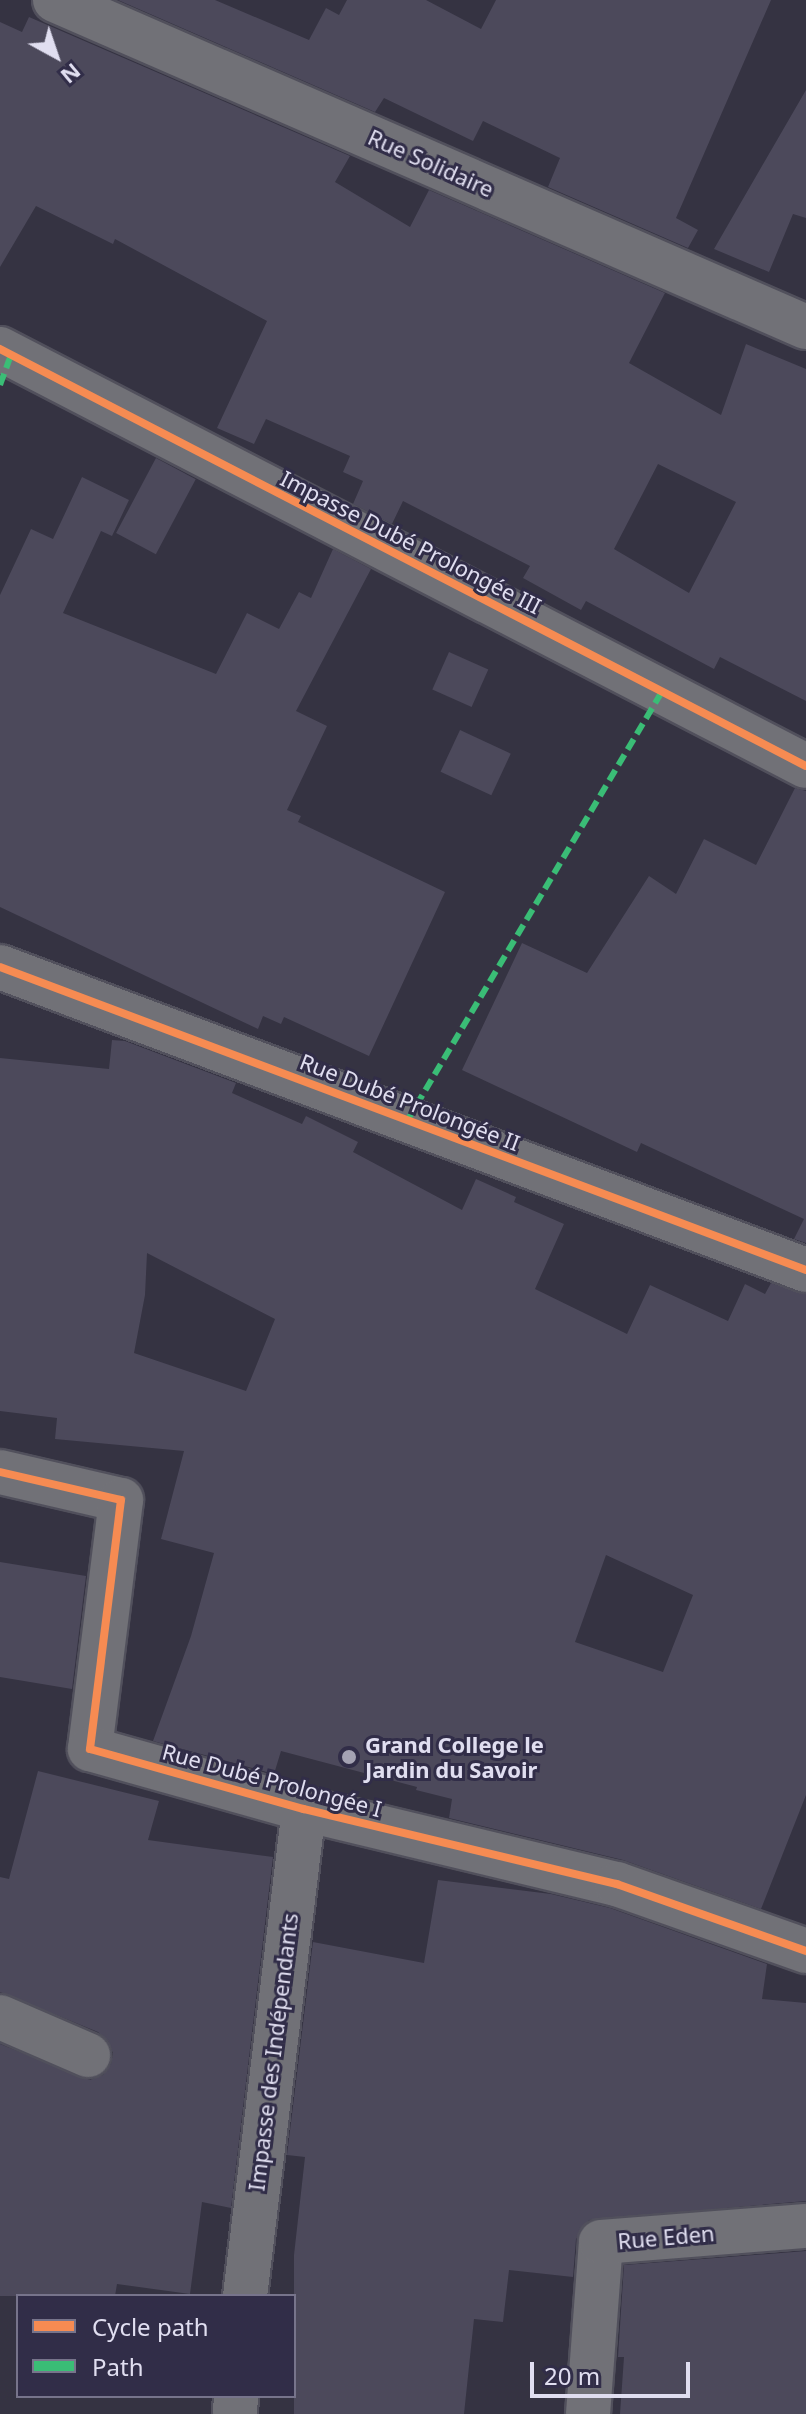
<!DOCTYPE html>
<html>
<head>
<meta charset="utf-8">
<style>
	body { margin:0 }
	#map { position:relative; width:806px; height:2414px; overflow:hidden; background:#353342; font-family:"Noto Sans",sans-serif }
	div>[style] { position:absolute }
	.building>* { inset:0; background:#4c495b; transform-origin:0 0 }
	.roads { filter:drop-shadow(2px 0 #51505c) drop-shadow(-2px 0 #51505c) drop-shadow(0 2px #51505c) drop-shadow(0 -2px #51505c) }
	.street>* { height:44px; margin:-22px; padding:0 22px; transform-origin:22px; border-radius:22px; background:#717177 }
	.quiet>* { height:6px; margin-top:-3px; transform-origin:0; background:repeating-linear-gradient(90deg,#3abd76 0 12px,transparent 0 18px) }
	.cycleway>* { height:8px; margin:-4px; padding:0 4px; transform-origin:4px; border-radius:4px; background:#f68b52 }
	.dots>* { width:22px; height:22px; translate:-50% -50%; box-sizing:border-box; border:4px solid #312d48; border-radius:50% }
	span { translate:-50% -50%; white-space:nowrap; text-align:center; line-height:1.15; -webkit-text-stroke:6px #312d48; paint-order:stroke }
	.street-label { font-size:22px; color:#e0def0 }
	.poi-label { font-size:22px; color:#e0def0; font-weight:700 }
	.left { translate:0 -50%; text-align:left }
	.legend { position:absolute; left:16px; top:2294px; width:280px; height:104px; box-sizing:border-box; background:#312d48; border:2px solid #77748b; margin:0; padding:10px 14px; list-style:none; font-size:24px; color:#e0def0 }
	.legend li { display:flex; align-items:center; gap:16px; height:40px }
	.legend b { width:40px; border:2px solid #77748b }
	.north { position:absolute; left:16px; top:16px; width:80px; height:80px; -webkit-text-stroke:6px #312d48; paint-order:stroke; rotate:140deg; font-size:22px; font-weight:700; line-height:32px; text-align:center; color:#e0def0 }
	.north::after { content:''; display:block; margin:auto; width:28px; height:36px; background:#e0def0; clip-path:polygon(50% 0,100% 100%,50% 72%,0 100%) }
	.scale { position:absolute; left:530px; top:2362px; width:160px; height:36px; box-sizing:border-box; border:4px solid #e0def0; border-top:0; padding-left:10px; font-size:24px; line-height:28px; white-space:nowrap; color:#e0def0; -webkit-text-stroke:6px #312d48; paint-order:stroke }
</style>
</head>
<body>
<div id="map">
	<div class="building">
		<div style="clip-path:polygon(118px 0,215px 0,309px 40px,326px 8px,339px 15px,347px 0,426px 0,481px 29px,496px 0,771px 0,676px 218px,698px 230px,688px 248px,548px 187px,560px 158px,483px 121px,473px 141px,384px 98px,375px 112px)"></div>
		<div style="clip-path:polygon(evenodd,29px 17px,350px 156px,335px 182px,410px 227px,429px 190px,665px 293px,629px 363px,721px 415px,746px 344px,806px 369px,806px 701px,720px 657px,714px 669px,586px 601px,581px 610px,523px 578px,530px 566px,403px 501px,392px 524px,353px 504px,363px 481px,343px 472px,350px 456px,266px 419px,254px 444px,217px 428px,267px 321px,115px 239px,113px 244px,36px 206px,0 267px,0 22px,22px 32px,29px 17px,658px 464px,736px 502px,689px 593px,614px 549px,658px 464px)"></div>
		<div style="clip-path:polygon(806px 90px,806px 218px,793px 214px,769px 272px,714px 249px)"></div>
		<div style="left:156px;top:458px;width:45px;height:85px;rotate:28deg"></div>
		<div style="clip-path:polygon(82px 477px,129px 500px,112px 536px,101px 531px,63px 613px,216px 674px,247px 613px,279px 629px,299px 592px,311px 598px,333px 549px,371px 569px,296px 711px,327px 726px,287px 810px,301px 816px,298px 822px,445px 892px,369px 1056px,284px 1017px,281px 1024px,263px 1016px,258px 1029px,0 907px,0 595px,31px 529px,53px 539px)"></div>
		<div style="left:449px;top:652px;width:43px;height:41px;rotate:24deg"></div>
		<div style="left:460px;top:730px;width:56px;height:46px;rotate:25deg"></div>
		<div style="clip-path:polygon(795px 788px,806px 791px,806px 1243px,794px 1239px,804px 1219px,641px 1143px,637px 1152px,462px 1070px,522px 943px,587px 973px,649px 876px,676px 894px,704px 839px,756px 865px)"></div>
		<div style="clip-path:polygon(evenodd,112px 1040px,125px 1041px,236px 1083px,232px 1093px,302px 1124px,306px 1116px,358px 1142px,353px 1152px,462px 1210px,476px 1179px,516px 1197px,514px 1202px,564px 1224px,535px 1289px,627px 1334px,650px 1285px,728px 1321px,745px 1284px,765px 1294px,771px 1283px,806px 1294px,806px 1795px,761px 1909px,623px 1860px,449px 1818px,452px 1799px,416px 1790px,417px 1787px,281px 1751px,274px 1774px,153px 1741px,191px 1636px,214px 1553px,161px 1539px,184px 1451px,55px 1439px,57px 1418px,0 1411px,0 1058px,109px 1069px,112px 1040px,147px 1253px,275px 1319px,246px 1391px,134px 1353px,145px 1295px,147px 1253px,112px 1040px,606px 1555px,693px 1595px,663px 1672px,575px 1642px,606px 1555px)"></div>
		<div style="clip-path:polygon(0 1562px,86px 1576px,72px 1689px,0 1677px)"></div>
		<div style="clip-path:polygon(38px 1771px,159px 1801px,148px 1840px,273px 1857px,231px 2208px,202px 2202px,190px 2294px,117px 2284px,115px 2296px,0 2296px,0 2044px,90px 2080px,103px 2075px,111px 2064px,113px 2053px,108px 2041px,98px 2032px,0 1992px,0 1877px,9px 1879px)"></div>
		<div style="clip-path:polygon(438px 1880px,551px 1894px,610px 1908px,767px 1964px,762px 1999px,806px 2003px,806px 2201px,589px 2220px,576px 2239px,573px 2277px,509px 2270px,503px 2322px,474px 2319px,464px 2414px,294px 2414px,294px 2255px,305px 2157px,287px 2155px,313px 1942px,424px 1963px)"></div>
		<div style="clip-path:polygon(806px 2251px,806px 2414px,620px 2414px,624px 2357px,618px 2357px,624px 2265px)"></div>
	</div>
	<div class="roads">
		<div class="street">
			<div style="left:55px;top:0;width:819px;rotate:23.53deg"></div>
			<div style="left:0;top:349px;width:907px;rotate:27.36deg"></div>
			<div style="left:0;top:967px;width:861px;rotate:20.6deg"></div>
			<div style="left:0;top:1472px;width:124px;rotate:13deg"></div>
			<div style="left:121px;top:1500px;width:251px;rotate:97.1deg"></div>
			<div style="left:90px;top:1749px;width:222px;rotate:15.7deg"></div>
			<div style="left:304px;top:1809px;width:322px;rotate:13.5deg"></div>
			<div style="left:617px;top:1884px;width:201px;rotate:19.5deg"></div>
			<div style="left:0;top:2017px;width:96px;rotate:23.4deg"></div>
			<div style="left:245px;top:2296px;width:491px;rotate:-83.1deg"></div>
			<div style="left:235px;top:2414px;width:18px;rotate:-87deg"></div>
			<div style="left:588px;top:2414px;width:172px;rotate:-85.7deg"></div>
			<div style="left:601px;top:2242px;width:206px;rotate:-4.5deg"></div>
		</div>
	</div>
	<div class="quiet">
		<div style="left:0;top:385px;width:32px;rotate:-70deg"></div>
		<div style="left:407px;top:1121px;width:498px;rotate:-59.3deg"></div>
	</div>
	<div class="cycleway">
		<div style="left:0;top:349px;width:907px;rotate:27.36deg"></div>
		<div style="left:0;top:967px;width:861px;rotate:20.6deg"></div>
		<div style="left:0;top:1472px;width:124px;rotate:13deg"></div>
		<div style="left:121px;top:1500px;width:251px;rotate:97.1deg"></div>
		<div style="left:90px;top:1749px;width:222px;rotate:15.7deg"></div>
		<div style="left:304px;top:1809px;width:322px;rotate:13.5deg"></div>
		<div style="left:617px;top:1884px;width:201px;rotate:19.5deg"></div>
	</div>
	<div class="dots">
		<div style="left:349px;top:1757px;background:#a4a2b3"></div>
	</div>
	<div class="street-label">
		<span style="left:431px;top:163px;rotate:24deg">Rue Solidaire</span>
		<span style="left:411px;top:542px;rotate:27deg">Impasse Dubé Prolongée III</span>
		<span style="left:410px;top:1102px;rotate:21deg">Rue Dubé Prolongée II</span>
		<span style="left:272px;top:1780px;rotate:15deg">Rue Dubé Prolongée I</span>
		<span style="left:273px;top:2052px;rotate:-83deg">Impasse des Indépendants</span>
		<span style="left:666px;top:2237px;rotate:-5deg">Rue Eden</span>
	</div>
	<div class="poi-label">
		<span class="left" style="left:365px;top:1757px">Grand College le<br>Jardin du Savoir</span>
	</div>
	<ul class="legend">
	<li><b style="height:10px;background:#f68b52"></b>Cycle path</li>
	<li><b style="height:10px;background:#3abd76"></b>Path</li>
	</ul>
	<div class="north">N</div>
	<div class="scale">20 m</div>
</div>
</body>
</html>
